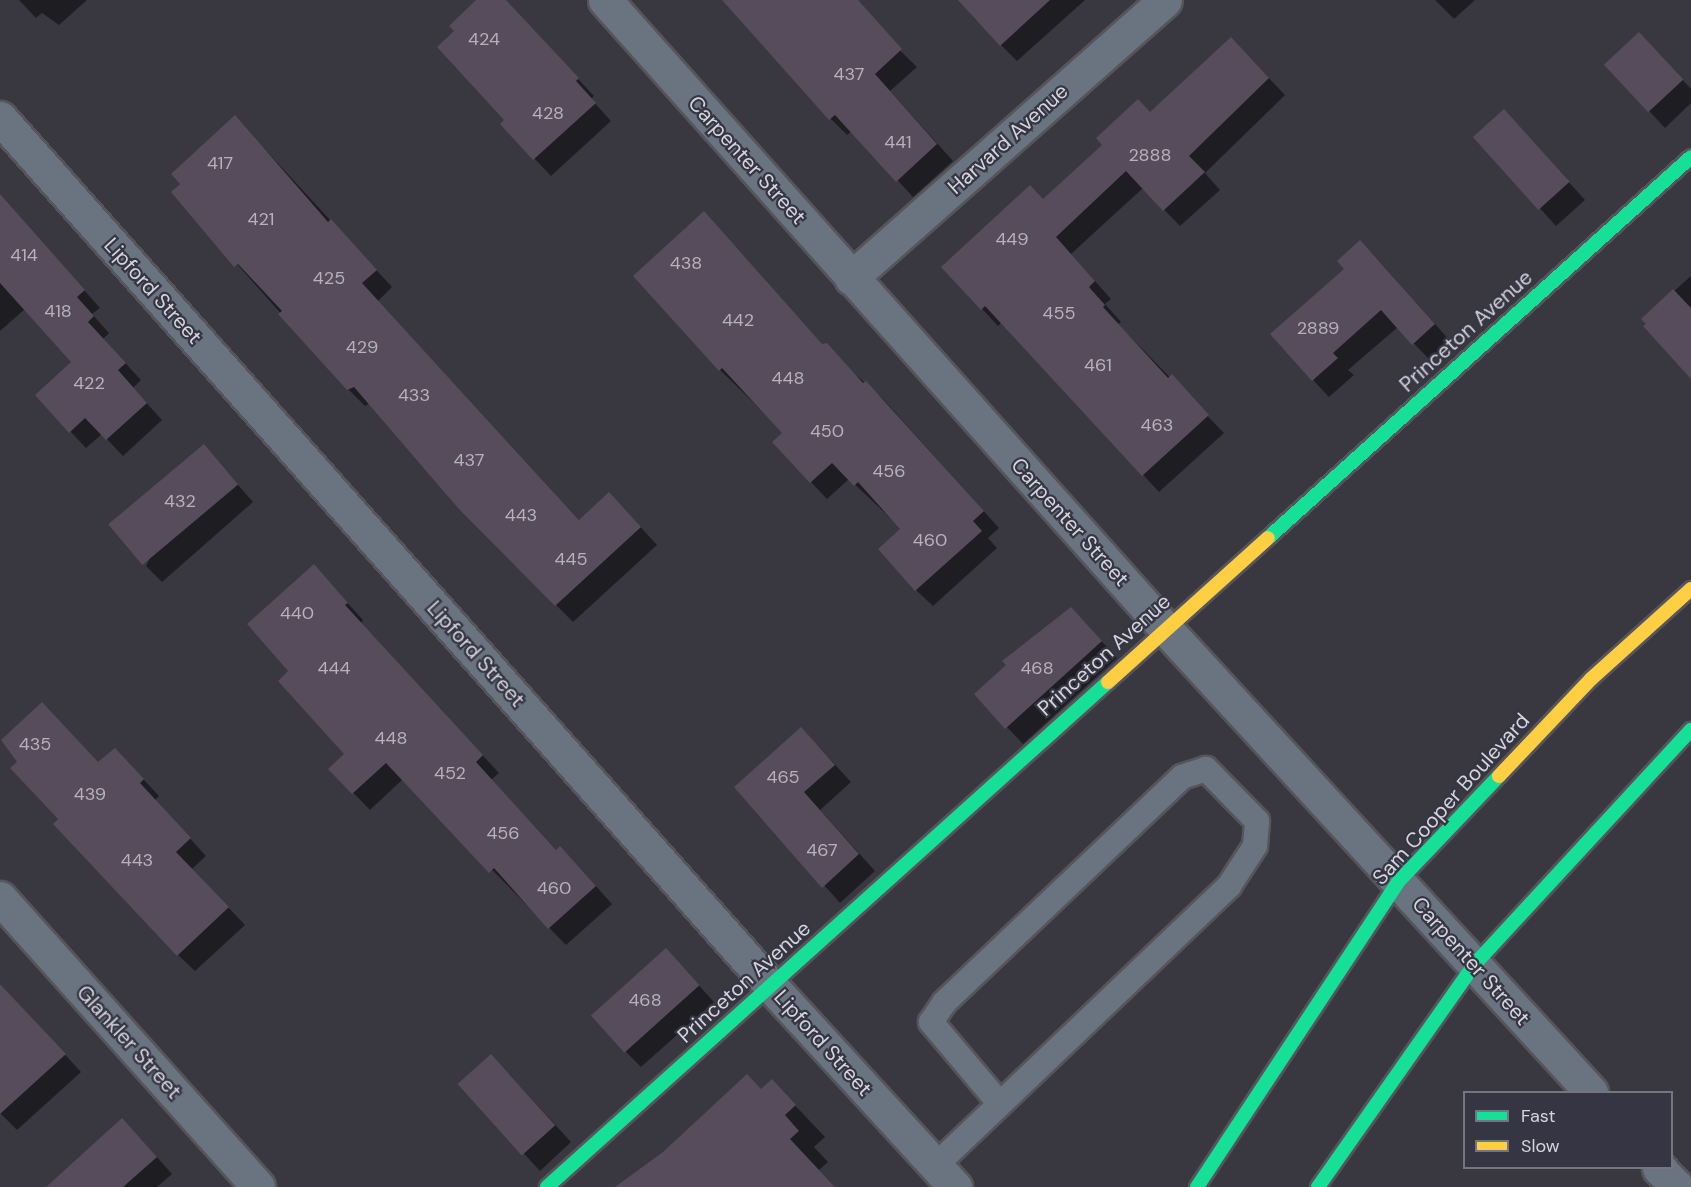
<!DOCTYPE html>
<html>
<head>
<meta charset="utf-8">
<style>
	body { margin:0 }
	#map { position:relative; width:1691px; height:1187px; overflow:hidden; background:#393840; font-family:"DM Sans",sans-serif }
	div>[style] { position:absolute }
	.shadow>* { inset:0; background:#0007 }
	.building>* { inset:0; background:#564c5b; transform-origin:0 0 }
	.roads { filter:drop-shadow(2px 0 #56555b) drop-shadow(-2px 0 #56555b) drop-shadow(0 2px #56555b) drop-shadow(0 -2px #56555b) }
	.lane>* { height:24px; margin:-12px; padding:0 12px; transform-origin:12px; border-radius:12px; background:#697480 }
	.street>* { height:33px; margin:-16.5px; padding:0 16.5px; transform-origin:16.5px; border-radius:16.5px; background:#697480 }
	.fast>* { height:14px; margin:-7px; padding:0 7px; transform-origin:7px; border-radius:7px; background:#16e098 }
	.slow>* { height:14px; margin:-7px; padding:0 7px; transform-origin:7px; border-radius:7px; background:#ffcf43 }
	span { translate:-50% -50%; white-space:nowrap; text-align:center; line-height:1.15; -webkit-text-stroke:4.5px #363543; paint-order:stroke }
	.number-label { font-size:18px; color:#b4b2bc }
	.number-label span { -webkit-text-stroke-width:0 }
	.street-label { font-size:21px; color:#d4d4dd }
	.legend { position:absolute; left:1463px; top:1091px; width:210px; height:78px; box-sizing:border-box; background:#363543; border:2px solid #757581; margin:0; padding:8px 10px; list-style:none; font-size:18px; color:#d4d4dd }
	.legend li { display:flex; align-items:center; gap:12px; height:30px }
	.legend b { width:30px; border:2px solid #757581 }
</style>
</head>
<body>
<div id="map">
	<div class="shadow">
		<div style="clip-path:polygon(19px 0,87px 0,59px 25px,42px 13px,36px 18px)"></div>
		<div style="clip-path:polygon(485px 0,504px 0,594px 96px,591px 99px,611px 121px,551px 176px,502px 124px,506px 120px)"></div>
		<div style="clip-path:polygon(724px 0,848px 0,917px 67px,890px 91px,953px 161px,913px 197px,852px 131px,847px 135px,831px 119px)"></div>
		<div style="clip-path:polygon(976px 0,1085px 0,1017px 61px,1001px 45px)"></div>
		<div style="clip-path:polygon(1435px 0,1475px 0,1454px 19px)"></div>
		<div style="clip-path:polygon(1656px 51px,1691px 89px,1691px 103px,1665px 128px,1606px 65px)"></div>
		<div style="clip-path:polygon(1248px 56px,1285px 95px,1205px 173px,1220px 190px,1180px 226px,1143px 188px,1071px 254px,1111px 299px,1105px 304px,1121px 322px,1118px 324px,1224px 433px,1159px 492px,1002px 322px,998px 326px,943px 267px,1044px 201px,1150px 114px)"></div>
		<div style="clip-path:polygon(235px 117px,392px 287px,378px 301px,580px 521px,626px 511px,657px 545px,573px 622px,459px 507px,370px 403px,365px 406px,348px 389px,173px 192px)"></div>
		<div style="clip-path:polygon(1520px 128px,1585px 200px,1556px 226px,1475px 137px)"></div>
		<div style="clip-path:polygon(0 195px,100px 308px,92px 314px,109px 333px,103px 339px,141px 380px,133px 388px,162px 420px,123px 456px,102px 434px,86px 448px,70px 431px,73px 362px,25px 309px,0 331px)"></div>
		<div style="clip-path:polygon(1377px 259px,1451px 342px,1430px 360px,1398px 327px,1348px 370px,1354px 375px,1329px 397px,1313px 380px)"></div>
		<div style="clip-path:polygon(635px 276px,823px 346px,883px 399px,999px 528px,988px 538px,997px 548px,933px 606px,916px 590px,902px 529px,849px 479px,827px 499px,811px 482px,785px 433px,720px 370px)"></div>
		<div style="clip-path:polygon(1691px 276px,1691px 376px,1643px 319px)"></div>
		<div style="clip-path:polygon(204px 446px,253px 502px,162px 582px,146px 566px)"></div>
		<div style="clip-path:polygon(314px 566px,363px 620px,361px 623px,499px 773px,491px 780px,557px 851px,577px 865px,612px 904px,566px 945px,403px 779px,370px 810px,330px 769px,346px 754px,290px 671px)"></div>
		<div style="clip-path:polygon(1087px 625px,1117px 658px,1023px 744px,976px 694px)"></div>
		<div style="clip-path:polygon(818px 746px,851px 782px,820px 810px,875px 871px,840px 903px,737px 787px)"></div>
		<div style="clip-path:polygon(98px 764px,131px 766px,159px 796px,155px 800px,206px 856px,192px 869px,245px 925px,195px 971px,178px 955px)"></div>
		<div style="clip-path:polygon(682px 967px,714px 1002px,641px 1067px,625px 1051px)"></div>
		<div style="clip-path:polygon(0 984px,81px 1072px,17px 1130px,0 1113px)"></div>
		<div style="clip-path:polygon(508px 1073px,571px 1142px,540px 1171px,461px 1085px)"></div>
		<div style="clip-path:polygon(772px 1081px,825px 1137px,814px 1147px,828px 1162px,819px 1170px,835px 1187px,647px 1187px)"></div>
		<div style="clip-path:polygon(139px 1137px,172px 1174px,157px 1187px,48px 1187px)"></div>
	</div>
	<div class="building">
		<div style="clip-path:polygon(476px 0,506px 0,579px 78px,576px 81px,596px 103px,533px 160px,500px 124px,504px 120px,437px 47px,454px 31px,449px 26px)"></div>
		<div style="clip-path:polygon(722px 0,858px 0,902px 49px,875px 74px,937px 144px,896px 182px,835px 115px,829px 120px)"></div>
		<div style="clip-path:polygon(958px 0,1050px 0,1000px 46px)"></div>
		<div style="left:1639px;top:32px;width:65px;height:48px;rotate:47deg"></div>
		<div style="clip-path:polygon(1231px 37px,1269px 78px,1189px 156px,1205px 172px,1163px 211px,1126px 171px,1056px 237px,1095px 281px,1089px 287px,1105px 305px,1103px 307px,1168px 378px,1172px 374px,1209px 415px,1142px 476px,985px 306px,981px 310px,941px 267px,1030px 185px,1043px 199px,1102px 145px,1096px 138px,1138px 99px,1150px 112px)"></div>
		<div style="left:1504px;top:109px;width:98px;height:42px;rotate:48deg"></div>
		<div style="clip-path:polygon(235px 115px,328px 222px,331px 219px,377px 270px,362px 283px,579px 520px,609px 492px,641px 527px,555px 606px,458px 508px,354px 387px,347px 390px,278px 314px,282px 311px,238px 264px,234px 267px,171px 192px,180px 184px,171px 174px)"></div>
		<div style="clip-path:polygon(0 194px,85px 290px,77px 297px,94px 316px,88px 322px,126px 363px,118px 370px,147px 403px,106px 440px,85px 418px,69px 433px,35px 395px,71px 362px,0 283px)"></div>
		<div style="clip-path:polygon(704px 211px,822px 344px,827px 343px,863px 383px,866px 381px,984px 511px,973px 521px,982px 531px,915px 591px,878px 549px,900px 529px,858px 482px,854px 486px,832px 463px,810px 483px,772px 442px,782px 433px,722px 368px,719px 371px,633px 276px)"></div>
		<div style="clip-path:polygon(1360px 240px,1435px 324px,1412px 345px,1381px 310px,1333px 353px,1338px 358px,1312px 381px,1270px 334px,1344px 269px,1337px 261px)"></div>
		<div style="clip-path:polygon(1673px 289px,1691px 308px,1691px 379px,1643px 326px,1646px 324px,1641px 319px)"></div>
		<div style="left:204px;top:444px;width:53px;height:125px;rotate:50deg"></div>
		<div style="clip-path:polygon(314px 564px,348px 603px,345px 605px,483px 755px,476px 762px,556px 850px,560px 846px,596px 886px,548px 929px,494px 868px,489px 873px,386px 763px,352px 794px,328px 769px,344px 754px,278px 681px,288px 671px,247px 624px)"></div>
		<div style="clip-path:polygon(1071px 607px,1102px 641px,1005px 729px,974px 694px,1006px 665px,1002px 661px)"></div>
		<div style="clip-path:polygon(42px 702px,98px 762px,115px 748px,144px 779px,140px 783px,191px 838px,176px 852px,229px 907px,177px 956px,53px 824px,58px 819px,10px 768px,17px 762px,1px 740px)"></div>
		<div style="clip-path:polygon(801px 727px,835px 765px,804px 792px,859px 854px,822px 888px,734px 787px)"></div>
		<div style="left:666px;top:948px;width:50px;height:101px;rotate:48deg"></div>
		<div style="clip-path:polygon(0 984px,66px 1054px,0 1114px)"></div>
		<div style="left:491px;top:1054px;width:96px;height:45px;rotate:48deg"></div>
		<div style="clip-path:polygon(747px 1074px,761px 1089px,772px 1079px,796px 1105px,785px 1115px,799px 1131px,790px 1139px,835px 1187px,615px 1187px,663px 1152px)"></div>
		<div style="clip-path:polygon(122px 1118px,157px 1157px,123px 1187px,46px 1187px)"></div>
	</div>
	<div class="roads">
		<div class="lane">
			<div style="left:935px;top:1166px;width:406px;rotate:-43.6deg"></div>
			<div style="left:1229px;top:886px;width:48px;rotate:-57deg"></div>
			<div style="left:1255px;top:846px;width:25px;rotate:-85deg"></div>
			<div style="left:1257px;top:821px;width:73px;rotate:-134.4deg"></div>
			<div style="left:1206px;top:769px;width:25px;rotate:162deg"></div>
			<div style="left:1182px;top:777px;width:328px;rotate:136.5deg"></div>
			<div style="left:944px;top:1003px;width:23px;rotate:124deg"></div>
			<div style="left:931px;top:1022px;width:107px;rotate:49.9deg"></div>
		</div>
		<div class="street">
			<div style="left:605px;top:0;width:841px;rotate:48.28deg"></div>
			<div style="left:1165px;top:628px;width:630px;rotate:47.44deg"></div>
			<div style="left:0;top:118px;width:1161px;rotate:48.39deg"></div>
			<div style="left:771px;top:986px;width:273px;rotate:47.5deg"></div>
			<div style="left:851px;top:278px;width:419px;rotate:-41.5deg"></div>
			<div style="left:0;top:898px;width:387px;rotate:48.2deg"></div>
			<div style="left:1659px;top:1168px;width:26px;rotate:47deg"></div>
		</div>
		<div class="fast">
			<div style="left:1268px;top:538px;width:569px;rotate:-42.01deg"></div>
			<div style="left:547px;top:1187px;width:755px;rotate:-41.99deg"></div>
			<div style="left:1197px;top:1187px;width:365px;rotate:-56.6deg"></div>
			<div style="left:1398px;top:882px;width:146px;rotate:-46.4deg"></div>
			<div style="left:1318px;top:1187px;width:271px;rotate:-54.9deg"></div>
			<div style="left:1474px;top:965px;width:320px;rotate:-47.3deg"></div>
		</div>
		<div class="slow">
			<div style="left:1108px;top:682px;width:215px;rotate:-42deg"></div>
			<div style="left:1499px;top:776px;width:134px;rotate:-46.5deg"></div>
			<div style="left:1591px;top:679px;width:135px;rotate:-42deg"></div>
		</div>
	</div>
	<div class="number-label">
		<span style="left:484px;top:39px">424</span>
		<span style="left:849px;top:74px">437</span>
		<span style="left:548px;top:113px">428</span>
		<span style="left:898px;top:142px">441</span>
		<span style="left:1150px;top:155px">2888</span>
		<span style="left:220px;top:163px">417</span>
		<span style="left:261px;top:219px">421</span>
		<span style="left:1012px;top:239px">449</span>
		<span style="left:24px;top:255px">414</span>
		<span style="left:686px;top:263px">438</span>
		<span style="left:329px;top:278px">425</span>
		<span style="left:58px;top:311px">418</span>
		<span style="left:1059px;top:313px">455</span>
		<span style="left:738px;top:320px">442</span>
		<span style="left:1318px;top:328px">2889</span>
		<span style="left:362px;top:347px">429</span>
		<span style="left:1098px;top:365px">461</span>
		<span style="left:788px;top:378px">448</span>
		<span style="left:89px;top:383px">422</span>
		<span style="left:414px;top:395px">433</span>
		<span style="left:1157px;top:425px">463</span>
		<span style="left:827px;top:431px">450</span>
		<span style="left:469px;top:460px">437</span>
		<span style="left:889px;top:471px">456</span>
		<span style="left:180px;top:501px">432</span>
		<span style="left:521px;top:515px">443</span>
		<span style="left:930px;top:540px">460</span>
		<span style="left:571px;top:559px">445</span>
		<span style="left:297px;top:613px">440</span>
		<span style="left:334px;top:668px">444</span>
		<span style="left:1037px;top:668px">468</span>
		<span style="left:391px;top:738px">448</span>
		<span style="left:35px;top:744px">435</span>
		<span style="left:450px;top:773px">452</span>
		<span style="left:783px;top:777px">465</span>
		<span style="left:90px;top:794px">439</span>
		<span style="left:503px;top:833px">456</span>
		<span style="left:822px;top:850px">467</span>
		<span style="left:137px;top:860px">443</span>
		<span style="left:554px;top:888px">460</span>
		<span style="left:645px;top:1000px">468</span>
	</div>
	<div class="street-label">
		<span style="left:1008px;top:139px;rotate:-42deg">Harvard Avenue</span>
		<span style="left:747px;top:160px;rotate:48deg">Carpenter Street</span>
		<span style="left:153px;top:291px;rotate:48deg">Lipford Street</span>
		<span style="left:1466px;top:331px;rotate:-42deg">Princeton Avenue</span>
		<span style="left:1070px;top:522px;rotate:48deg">Carpenter Street</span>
		<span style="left:476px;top:654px;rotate:48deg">Lipford Street</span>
		<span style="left:1104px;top:655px;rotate:-42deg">Princeton Avenue</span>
		<span style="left:1451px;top:799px;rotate:-48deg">Sam Cooper Boulevard</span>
		<span style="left:1471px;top:961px;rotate:48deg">Carpenter Street</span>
		<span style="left:744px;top:982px;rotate:-42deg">Princeton Avenue</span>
		<span style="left:129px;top:1042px;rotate:48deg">Glankler Street</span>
		<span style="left:823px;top:1043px;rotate:48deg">Lipford Street</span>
	</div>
	<ul class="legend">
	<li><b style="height:8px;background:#16e098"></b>Fast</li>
	<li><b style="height:8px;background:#ffcf43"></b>Slow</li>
	</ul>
</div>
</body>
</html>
